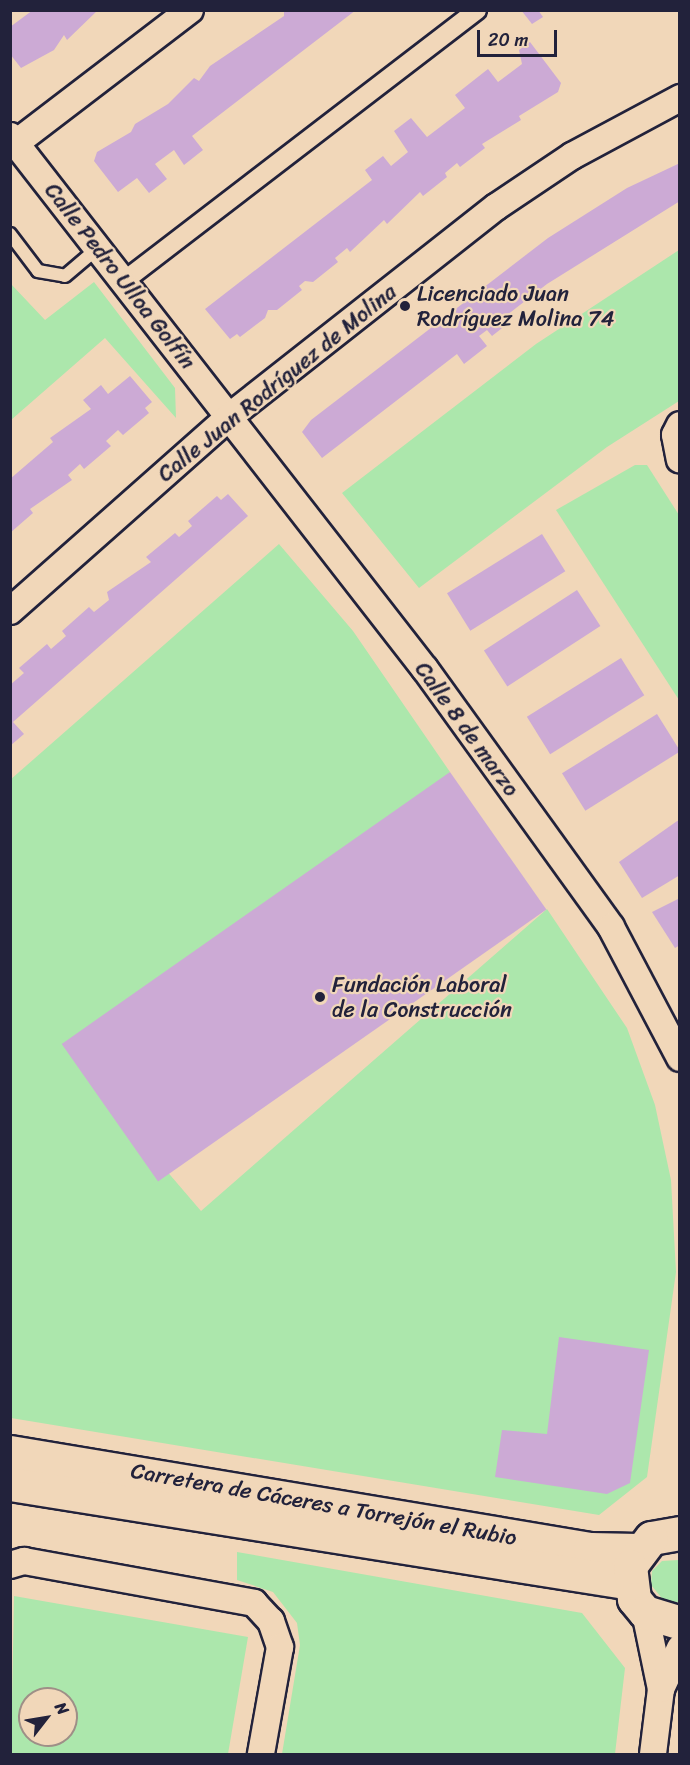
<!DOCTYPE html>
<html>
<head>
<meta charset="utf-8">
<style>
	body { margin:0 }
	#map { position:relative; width:690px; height:1765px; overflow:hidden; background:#f1d7b9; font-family:Sriracha,sans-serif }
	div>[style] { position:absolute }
	.green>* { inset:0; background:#ace7ac }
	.building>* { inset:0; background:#ccaad5; transform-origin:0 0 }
	.roads { filter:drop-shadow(2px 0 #22223b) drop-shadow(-2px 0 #22223b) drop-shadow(0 2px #22223b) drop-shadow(0 -2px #22223b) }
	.service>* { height:12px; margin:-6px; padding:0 6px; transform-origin:6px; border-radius:6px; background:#f1d7b9 }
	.pedestrian>* { height:18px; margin:-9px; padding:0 9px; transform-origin:9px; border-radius:9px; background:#f1d7b9 }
	.minor>* { height:26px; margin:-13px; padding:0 13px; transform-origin:13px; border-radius:13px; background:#f1d7b9 }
	.primary>* { height:33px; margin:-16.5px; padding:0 16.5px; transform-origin:16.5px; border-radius:16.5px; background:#f1d7b9 }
	.dots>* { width:16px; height:16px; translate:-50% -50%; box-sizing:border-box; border:3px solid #f1d7b9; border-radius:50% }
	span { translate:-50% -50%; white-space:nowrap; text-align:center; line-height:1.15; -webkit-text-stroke:4.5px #f1d7b9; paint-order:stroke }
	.street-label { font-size:22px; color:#22223b }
	.poi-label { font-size:22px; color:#22223b }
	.left { translate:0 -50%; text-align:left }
	.frame { position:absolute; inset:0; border:12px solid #22223b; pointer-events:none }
	.north { position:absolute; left:18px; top:1687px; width:60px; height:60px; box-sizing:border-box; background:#f1d7b9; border:2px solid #9e8f87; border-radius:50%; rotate:59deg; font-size:16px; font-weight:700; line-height:24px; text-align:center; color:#22223b }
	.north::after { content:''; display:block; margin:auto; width:21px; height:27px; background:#22223b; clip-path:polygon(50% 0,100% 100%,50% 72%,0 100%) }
	.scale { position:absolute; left:477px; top:30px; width:80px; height:27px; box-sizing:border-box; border:3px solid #22223b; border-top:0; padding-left:8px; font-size:18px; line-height:21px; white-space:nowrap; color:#22223b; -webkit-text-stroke:4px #f1d7b9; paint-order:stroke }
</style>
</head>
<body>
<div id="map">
	<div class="green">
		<div style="clip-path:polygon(679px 250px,679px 401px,607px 447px,419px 588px,342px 493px,536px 344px)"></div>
		<div style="clip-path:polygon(94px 282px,175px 388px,176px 418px,105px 338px,11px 420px,11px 284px,45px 320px)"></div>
		<div style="clip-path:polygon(635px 465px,647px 465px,679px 515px,679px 700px,556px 510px)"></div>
		<div style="clip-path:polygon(279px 544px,353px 631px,450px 772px,93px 1085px,201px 1211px,547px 909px,627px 1028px,655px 1105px,671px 1180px,676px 1272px,647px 1477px,599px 1515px,11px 1418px,10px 780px)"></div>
		<div style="clip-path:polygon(237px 1552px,582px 1613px,625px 1668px,615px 1754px,282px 1754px,300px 1645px,297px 1623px,273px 1592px,237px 1580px)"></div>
		<div style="clip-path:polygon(679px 1560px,679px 1602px,665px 1602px,651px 1585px,652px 1571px,662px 1561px)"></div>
		<div style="clip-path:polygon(evenodd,14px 1596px,248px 1637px,228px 1754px,11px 1754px,14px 1596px,30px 1699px,66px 1699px,66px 1735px,30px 1735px,30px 1699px)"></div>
	</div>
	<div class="building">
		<div style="clip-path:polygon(33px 10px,98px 10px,67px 40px,64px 35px,54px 50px,21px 68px,10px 54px,10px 27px)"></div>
		<div style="clip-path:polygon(284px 10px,356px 10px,192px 136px,203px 150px,184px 165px,174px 150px,155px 164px,167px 179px,149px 193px,137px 178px,118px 192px,94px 161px,97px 152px,131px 132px,135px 124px,168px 104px,194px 78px,199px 81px,210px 66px,284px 16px)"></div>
		<div style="clip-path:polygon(521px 10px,538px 10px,543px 17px,532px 24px)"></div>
		<div style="clip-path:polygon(530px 42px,561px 83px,558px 92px,519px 116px,521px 120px,482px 144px,485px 148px,460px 167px,457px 163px,445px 173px,447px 177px,423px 196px,420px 192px,387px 224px,384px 220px,350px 252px,347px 248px,335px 258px,338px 262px,313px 282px,305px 281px,299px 286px,302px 290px,277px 310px,268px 310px,265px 318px,240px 337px,237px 334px,230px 339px,205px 309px,372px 180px,365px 170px,383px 156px,391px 166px,408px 152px,394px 131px,411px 118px,427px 137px,465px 108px,455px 95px,488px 69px,498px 82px,522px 64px,519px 50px)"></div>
		<div style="clip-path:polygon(680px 163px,680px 201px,547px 284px,502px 319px,506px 325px,492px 336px,487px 330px,479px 336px,487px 346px,464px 364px,457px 354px,322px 458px,302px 432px,311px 420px,548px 238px,627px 188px)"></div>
		<div style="clip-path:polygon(130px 376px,152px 402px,145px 408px,149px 413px,123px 435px,118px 430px,106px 441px,111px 446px,84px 469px,80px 464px,68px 475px,72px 480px,30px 509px,33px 513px,10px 533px,10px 479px,53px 442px,50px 438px,91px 409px,83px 400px,101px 385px,108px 394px)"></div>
		<div style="clip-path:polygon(228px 494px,248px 516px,13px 722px,24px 734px,10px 746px,10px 685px,24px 673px,19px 668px,47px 644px,51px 649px,66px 636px,62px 631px,89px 607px,94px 612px,109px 600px,107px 592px,151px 562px,146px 557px,175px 533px,179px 537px,185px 532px,192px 526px,188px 521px,217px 496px,221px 500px)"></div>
		<div style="left:542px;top:534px;width:44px;height:112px;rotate:58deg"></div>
		<div style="left:577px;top:590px;width:43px;height:111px;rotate:57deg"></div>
		<div style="left:621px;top:658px;width:44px;height:111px;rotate:58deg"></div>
		<div style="left:657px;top:714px;width:44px;height:112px;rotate:58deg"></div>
		<div style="left:450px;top:772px;width:168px;height:474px;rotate:55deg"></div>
		<div style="clip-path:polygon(680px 819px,680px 875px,642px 898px,619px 862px)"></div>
		<div style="clip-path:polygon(680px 898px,680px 945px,675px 948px,652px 912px)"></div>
		<div style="clip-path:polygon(559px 1337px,649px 1350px,630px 1483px,607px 1494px,495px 1477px,502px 1430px,547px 1434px)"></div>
	</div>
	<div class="roads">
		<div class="service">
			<div style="left:10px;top:234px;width:46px;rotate:52.9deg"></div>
			<div style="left:38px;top:271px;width:27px;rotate:10deg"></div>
			<div style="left:65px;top:276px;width:43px;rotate:-40.3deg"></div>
		</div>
		<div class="pedestrian">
			<div style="left:124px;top:281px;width:445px;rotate:-37.5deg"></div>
		</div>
		<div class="minor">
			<div style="left:10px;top:136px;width:676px;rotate:52.1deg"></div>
			<div style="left:425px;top:669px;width:318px;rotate:54.2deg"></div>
			<div style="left:611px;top:927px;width:148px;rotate:62.2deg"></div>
			<div style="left:16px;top:143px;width:219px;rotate:-37.4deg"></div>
			<div style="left:680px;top:425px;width:11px;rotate:117deg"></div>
			<div style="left:675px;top:435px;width:25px;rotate:79deg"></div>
			<div style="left:10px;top:611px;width:293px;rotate:-41.5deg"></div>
			<div style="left:229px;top:417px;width:340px;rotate:-38.2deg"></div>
			<div style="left:496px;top:207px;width:92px;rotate:-33.9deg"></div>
			<div style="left:572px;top:156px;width:123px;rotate:-28.2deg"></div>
			<div style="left:10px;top:1565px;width:15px;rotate:-16deg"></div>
			<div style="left:24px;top:1561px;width:234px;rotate:10.3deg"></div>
			<div style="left:254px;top:1603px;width:25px;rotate:47deg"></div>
			<div style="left:271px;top:1621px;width:28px;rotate:71deg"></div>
			<div style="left:280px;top:1647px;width:109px;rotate:100.1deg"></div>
			<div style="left:645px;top:1612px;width:79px;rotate:78.3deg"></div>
			<div style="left:653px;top:1754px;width:65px;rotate:-83deg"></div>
			<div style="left:661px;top:1689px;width:45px;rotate:-65.1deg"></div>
		</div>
		<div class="primary">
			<div style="left:10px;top:1452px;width:588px;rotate:9.49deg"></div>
			<div style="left:590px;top:1549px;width:48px;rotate:1.2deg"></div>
			<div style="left:10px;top:1484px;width:629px;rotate:9.06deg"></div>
			<div style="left:680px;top:1533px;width:29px;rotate:170deg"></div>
			<div style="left:651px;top:1538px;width:35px;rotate:127deg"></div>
			<div style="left:630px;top:1566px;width:33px;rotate:83deg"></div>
			<div style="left:634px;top:1599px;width:17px;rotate:50deg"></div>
			<div style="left:645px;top:1612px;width:37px;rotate:17deg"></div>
		</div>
	</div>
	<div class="dots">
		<div style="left:405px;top:306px;background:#22223b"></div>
		<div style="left:320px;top:997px;background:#22223b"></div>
	</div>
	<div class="street-label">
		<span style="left:120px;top:276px;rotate:52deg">Calle Pedro Ulloa Golfín</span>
		<span style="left:277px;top:383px;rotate:-39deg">Calle Juan Rodríguez de Molina</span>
		<span style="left:467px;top:729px;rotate:54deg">Calle 8 de marzo</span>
		<span style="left:324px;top:1504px;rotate:10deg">Carretera de Cáceres a Torrejón el Rubio</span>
	</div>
	<div class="poi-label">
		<span class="left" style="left:417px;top:306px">Licenciado Juan<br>Rodríguez Molina 74</span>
		<span class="left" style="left:332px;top:997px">Fundación Laboral<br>de la Construcción</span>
	</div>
	<div class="frame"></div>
	<div class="north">N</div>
	<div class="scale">20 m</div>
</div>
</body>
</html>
